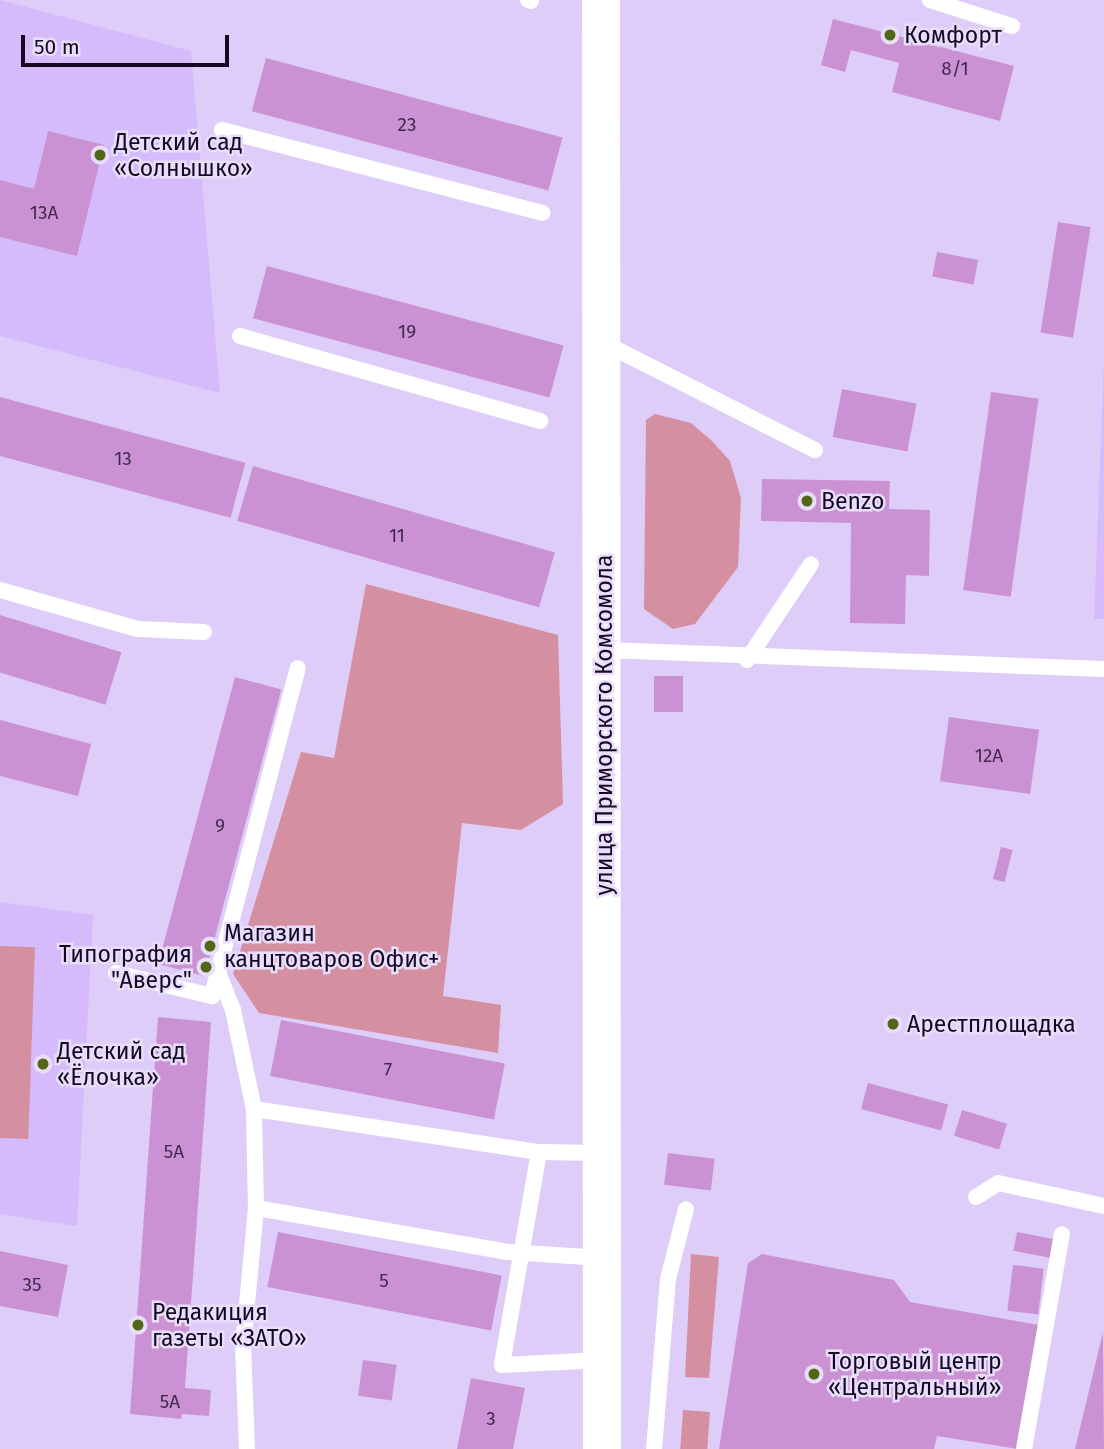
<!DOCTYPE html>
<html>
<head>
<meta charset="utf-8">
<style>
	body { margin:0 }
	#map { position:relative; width:1104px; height:1449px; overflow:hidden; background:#decdf9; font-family:"Fira Sans",sans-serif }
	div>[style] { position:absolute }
	.built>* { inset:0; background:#d5bbfb }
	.green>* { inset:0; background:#d48fa1; transform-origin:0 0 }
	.building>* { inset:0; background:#cb92d3; transform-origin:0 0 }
	.lane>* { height:16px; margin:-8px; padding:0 8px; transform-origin:8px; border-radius:8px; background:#fff }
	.secondary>* { height:38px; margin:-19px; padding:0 19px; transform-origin:19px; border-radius:19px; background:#fff }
	.dots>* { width:19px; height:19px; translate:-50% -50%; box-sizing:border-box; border:4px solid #e8ddfa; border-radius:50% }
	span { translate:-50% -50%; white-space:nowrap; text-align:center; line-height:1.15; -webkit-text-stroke:5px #e8ddfa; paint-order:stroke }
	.number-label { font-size:19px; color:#422b4e }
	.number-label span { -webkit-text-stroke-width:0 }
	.poi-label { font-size:23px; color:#150922 }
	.left { translate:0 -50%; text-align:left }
	.right { translate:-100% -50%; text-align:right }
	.street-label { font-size:23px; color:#150922 }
	.scale { position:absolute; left:21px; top:35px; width:208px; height:32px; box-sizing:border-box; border:4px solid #150922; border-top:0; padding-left:9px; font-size:21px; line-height:24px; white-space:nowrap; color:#150922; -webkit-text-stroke:5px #e8ddfa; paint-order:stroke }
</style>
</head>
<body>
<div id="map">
	<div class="built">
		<div style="clip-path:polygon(0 0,191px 51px,220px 393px,0 336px)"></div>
		<div style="clip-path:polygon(1104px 361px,1104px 619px,1094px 619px)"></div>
		<div style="clip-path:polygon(0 902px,93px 915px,77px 1226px,0 1214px)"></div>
	</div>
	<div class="green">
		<div style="clip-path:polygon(655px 414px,691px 423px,713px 442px,730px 461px,741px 498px,738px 567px,695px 624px,673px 629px,644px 609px,646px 420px)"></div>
		<div style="clip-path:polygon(366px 584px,558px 635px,563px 804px,521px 830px,462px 823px,443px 996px,501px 1005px,498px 1053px,259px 1013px,233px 974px,301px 752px,334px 758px)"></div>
		<div style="left:0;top:946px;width:35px;height:192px;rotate:2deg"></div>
		<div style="clip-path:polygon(691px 1254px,719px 1257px,709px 1378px,685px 1377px)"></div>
		<div style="left:683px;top:1410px;width:27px;height:39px;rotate:4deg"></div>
	</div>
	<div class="building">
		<div style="clip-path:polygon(833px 19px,1014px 66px,1000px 121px,892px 92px,899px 63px,851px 50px,845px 72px,821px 65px)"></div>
		<div style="left:266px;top:58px;width:307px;height:55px;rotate:15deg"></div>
		<div style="clip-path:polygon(48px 131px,104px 145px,77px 256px,0 237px,0 180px,34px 189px)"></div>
		<div style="left:1058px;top:222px;width:33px;height:112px;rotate:9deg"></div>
		<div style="left:937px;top:252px;width:42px;height:25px;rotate:11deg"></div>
		<div style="left:267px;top:266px;width:307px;height:54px;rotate:15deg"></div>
		<div style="left:842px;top:389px;width:76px;height:49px;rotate:11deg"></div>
		<div style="left:991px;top:392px;width:48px;height:200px;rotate:8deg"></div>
		<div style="left:0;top:397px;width:254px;height:57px;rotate:15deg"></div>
		<div style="left:253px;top:466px;width:314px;height:57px;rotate:16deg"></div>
		<div style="clip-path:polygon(762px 479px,890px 481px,889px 509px,930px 510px,929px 576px,906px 575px,905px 624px,850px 623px,851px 523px,761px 521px)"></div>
		<div style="left:0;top:615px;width:127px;height:55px;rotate:17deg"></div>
		<div style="left:654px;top:676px;width:29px;height:36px"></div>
		<div style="left:235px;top:677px;width:48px;height:297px;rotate:15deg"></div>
		<div style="left:949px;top:717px;width:91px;height:65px;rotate:8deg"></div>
		<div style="clip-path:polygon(0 720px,91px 744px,78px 796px,0 776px)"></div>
		<div style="left:1001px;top:847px;width:12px;height:33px;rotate:14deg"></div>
		<div style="clip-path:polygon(158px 1017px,211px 1022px,185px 1388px,211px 1390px,209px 1416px,182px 1414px,181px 1419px,130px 1414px)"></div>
		<div style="left:281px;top:1020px;width:228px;height:57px;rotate:11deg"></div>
		<div style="left:868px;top:1083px;width:83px;height:27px;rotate:15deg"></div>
		<div style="left:962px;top:1110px;width:47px;height:27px;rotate:17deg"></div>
		<div style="left:668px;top:1153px;width:47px;height:32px;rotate:7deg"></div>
		<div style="left:278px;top:1232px;width:228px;height:56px;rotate:11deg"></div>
		<div style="left:1017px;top:1232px;width:37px;height:19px;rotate:11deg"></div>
		<div style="clip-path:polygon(0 1251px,68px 1265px,58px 1317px,0 1306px)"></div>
		<div style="clip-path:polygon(762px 1254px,894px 1280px,910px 1302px,1039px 1325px,1018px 1449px,937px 1436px,934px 1449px,719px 1449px,748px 1263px)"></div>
		<div style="left:1013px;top:1265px;width:31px;height:46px;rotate:7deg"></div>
		<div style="clip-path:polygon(1103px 1332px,1104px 1449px,1075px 1449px)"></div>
		<div style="left:363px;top:1360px;width:34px;height:36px;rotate:8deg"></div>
		<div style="clip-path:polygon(471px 1378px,525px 1388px,513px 1449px,457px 1449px)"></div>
	</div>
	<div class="lane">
		<div style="left:528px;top:0;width:3px;rotate:18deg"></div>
		<div style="left:930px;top:0;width:86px;rotate:17.6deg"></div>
		<div style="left:222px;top:130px;width:331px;rotate:14.5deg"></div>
		<div style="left:240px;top:336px;width:312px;rotate:15.8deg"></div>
		<div style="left:602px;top:342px;width:239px;rotate:26.9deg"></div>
		<div style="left:0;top:590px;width:143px;rotate:15.8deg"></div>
		<div style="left:138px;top:629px;width:66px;rotate:2.6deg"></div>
		<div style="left:606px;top:650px;width:498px;rotate:2.2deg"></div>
		<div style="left:747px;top:660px;width:115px;rotate:-56.3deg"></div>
		<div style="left:116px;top:973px;width:99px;rotate:13.5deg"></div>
		<div style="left:212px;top:996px;width:25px;rotate:-76deg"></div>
		<div style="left:254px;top:1109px;width:101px;rotate:-102deg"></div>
		<div style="left:233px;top:1010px;width:41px;rotate:-111.5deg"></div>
		<div style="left:218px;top:972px;width:314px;rotate:-75.3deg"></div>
		<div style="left:539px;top:1152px;width:216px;rotate:99.9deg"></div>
		<div style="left:502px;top:1365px;width:99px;rotate:-2.9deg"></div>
		<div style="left:976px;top:1197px;width:26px;rotate:-32deg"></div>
		<div style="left:998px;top:1183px;width:108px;rotate:12.2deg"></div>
		<div style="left:602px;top:1258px;width:94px;rotate:-176.3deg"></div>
		<div style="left:508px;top:1252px;width:256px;rotate:-170.1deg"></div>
		<div style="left:256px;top:1208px;width:99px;rotate:-91.2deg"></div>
		<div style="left:254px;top:1109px;width:288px;rotate:8.6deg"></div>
		<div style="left:539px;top:1152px;width:64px;rotate:0.9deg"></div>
		<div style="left:247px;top:1449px;width:103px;rotate:-92.2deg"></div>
		<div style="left:243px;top:1346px;width:139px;rotate:-84.6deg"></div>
		<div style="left:654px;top:1449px;width:171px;rotate:-85.3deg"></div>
		<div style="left:668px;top:1279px;width:72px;rotate:-75.6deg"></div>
		<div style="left:1024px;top:1449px;width:218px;rotate:-80deg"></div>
	</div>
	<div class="secondary">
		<div style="left:601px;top:0;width:1449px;rotate:89.96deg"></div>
	</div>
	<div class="dots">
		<div style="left:890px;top:35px;background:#526713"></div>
		<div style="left:100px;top:155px;background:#526713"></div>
		<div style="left:807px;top:501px;background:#526713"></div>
		<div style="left:210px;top:946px;background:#526713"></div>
		<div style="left:206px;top:967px;background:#526713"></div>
		<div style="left:893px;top:1024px;background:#526713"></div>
		<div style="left:43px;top:1064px;background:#526713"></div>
		<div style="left:138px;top:1325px;background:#526713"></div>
		<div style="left:814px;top:1374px;background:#526713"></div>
	</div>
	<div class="number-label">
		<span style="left:955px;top:69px">8/1</span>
		<span style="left:407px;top:125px">23</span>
		<span style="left:44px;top:213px">13А</span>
		<span style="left:407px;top:332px">19</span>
		<span style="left:123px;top:459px">13</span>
		<span style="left:397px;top:536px">11</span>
		<span style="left:989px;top:756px">12А</span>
		<span style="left:220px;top:826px">9</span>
		<span style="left:388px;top:1070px">7</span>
		<span style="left:174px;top:1152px">5А</span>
		<span style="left:384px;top:1281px">5</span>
		<span style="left:32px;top:1285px">35</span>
		<span style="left:170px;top:1402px">5А</span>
		<span style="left:491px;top:1419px">3</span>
	</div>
	<div class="poi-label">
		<span class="left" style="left:904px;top:35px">Комфорт</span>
		<span class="left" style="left:114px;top:155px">Детский сад<br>«Солнышко»</span>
		<span class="left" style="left:821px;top:501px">Benzo</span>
		<span class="left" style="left:224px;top:946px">Магазин<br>канцтоваров Офис+</span>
		<span class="right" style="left:192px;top:967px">Типография<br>"Аверс"</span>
		<span class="left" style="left:907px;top:1024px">Арестплощадка</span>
		<span class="left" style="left:57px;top:1064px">Детский сад<br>«Ёлочка»</span>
		<span class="left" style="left:152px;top:1325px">Редакиция<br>газеты «ЗАТО»</span>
		<span class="left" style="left:828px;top:1374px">Торговый центр<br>«Центральный»</span>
	</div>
	<div class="street-label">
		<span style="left:604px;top:725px;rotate:-90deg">улица Приморского Комсомола</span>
	</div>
	<div class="scale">50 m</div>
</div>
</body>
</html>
